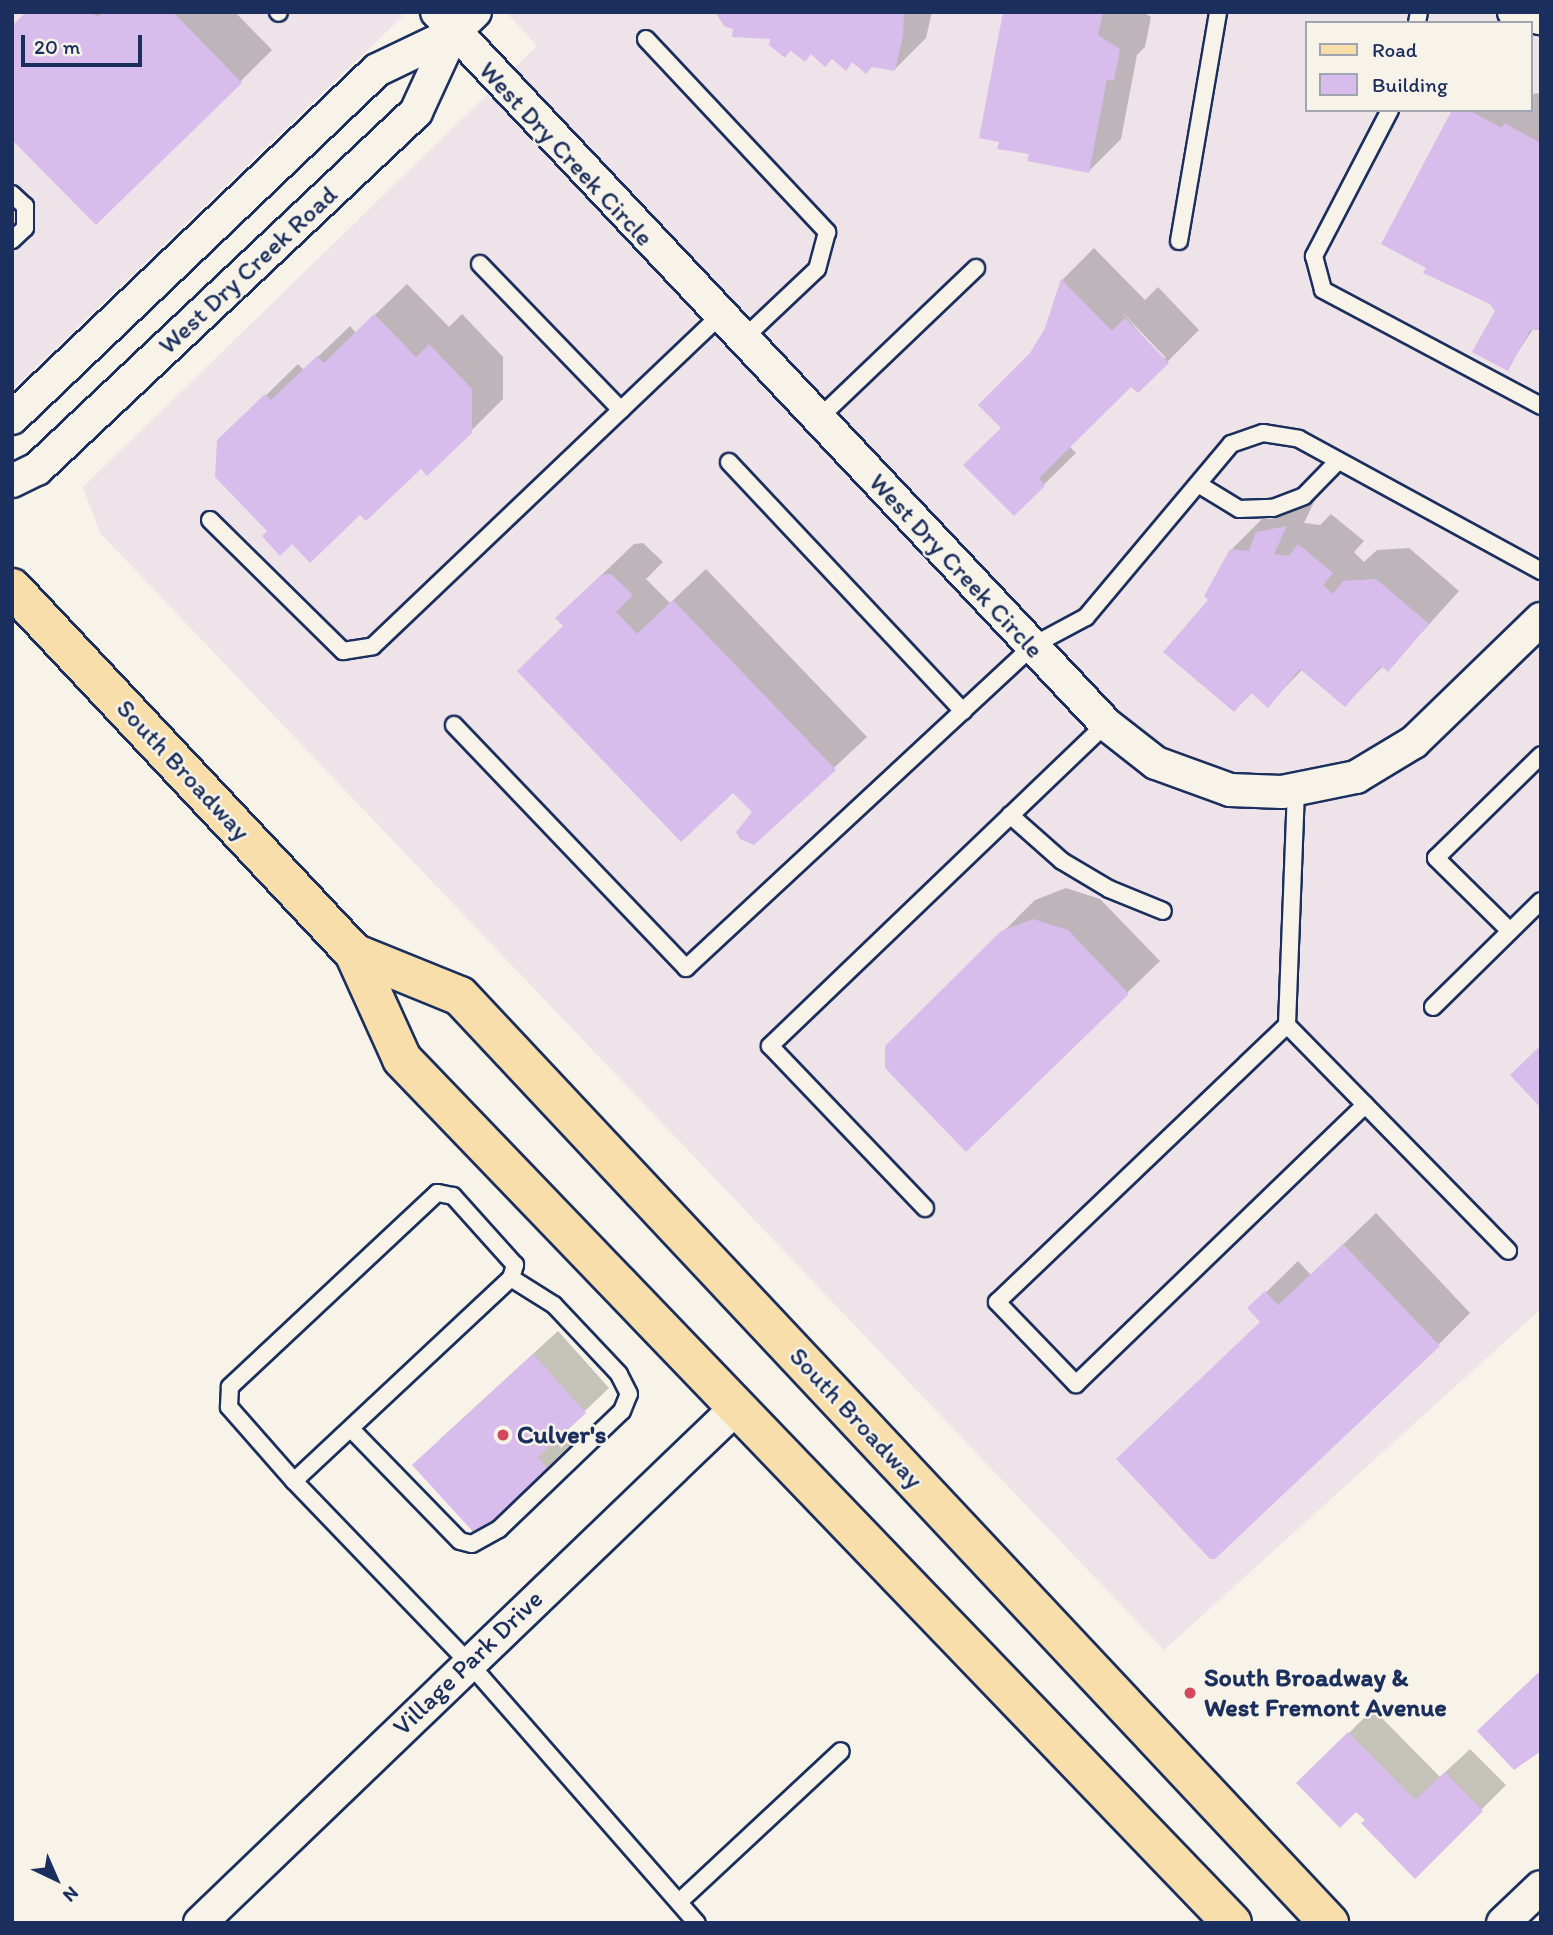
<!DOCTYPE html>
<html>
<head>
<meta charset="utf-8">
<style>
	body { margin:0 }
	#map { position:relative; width:1553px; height:1935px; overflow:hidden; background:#f7f3e8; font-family:Itim,sans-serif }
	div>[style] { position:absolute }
	.built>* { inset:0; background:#eee3e9 }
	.shadow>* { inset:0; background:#0003 }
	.building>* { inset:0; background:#d8bdec }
	.roads { filter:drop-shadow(2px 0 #1b2f5e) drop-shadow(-2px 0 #1b2f5e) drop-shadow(0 2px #1b2f5e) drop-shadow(0 -2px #1b2f5e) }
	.service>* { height:16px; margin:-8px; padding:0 8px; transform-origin:8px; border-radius:8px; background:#f7f3e8 }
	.minor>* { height:32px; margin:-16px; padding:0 16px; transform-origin:16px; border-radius:16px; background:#f7f3e8 }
	.primary>* { height:38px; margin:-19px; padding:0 19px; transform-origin:19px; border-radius:19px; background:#f8deab }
	.dots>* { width:19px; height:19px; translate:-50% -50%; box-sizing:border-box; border:4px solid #f7f3e8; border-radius:50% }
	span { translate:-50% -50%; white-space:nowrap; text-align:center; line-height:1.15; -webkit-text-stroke:5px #f7f3e8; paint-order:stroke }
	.street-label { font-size:26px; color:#1b2f5e }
	.poi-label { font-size:26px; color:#1b2f5e; font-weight:700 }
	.left { translate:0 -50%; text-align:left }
	.frame { position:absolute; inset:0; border:14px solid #1b2f5e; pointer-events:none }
	.legend { position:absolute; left:1305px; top:21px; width:228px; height:91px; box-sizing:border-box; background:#f7f3e8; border:2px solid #9fa5b1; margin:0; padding:9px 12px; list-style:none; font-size:21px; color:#1b2f5e }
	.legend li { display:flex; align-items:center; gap:14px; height:35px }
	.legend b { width:35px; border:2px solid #9fa5b1 }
	.north { position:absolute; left:21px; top:1844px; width:70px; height:70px; -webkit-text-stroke:5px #f7f3e8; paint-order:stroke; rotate:136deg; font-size:19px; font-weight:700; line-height:28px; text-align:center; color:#1b2f5e }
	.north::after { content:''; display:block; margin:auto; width:24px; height:32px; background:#1b2f5e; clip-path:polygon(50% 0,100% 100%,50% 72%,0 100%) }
	.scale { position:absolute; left:21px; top:35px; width:121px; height:32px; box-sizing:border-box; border:4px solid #1b2f5e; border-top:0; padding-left:9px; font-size:21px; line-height:24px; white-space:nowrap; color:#1b2f5e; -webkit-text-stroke:5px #f7f3e8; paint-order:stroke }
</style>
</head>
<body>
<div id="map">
	<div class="built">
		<div style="clip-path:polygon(12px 12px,400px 12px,402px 17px,12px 390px)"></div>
		<div style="clip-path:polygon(evenodd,506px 12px,1541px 12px,1541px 1309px,1164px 1650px,100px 533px,83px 487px,537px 46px,506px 12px,1306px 23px,1530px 23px,1530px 110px,1306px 110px,1306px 23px)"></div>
	</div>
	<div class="shadow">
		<div style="clip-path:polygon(28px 12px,235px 12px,272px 50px,240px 82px)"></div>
		<div style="clip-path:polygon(719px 12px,932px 12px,926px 38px,894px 70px,853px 61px,846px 68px,832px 57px,792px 49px,785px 56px,772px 38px,735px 27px)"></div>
		<div style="clip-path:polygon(1005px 12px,1143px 12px,1151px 17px,1145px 47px,1137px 55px,1121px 139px,1089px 171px,1031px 153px)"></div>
		<div style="clip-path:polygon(1537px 93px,1541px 95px,1541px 328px,1533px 329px,1507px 369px,1500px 309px,1426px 272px,1454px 110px,1530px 110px,1530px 95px)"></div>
		<div style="clip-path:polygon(evenodd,1094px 248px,1145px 300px,1158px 287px,1199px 330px,1138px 391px,1131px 384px,1069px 446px,1076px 453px,1014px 514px,1003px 427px,1032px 354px,1047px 329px,1063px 279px,1094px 248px,1120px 310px,1166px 358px,1162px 358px,1120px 310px)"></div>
		<div style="clip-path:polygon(407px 284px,449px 327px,462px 314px,503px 357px,503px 399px,470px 432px,421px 467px,292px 542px,269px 531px,248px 413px,298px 364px,304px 370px,350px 326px,356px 333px)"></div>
		<div style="clip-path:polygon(1317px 496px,1304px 523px,1320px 525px,1331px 514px,1364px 541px,1354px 552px,1364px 562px,1377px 550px,1409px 548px,1459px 591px,1388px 670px,1383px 666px,1345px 705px,1303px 669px,1268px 705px,1253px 692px,1234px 710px,1211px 600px,1231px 550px,1263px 518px,1272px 519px,1290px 501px)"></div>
		<div style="clip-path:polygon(643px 543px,663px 562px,646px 579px,670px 603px,706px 569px,867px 737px,753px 843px,754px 812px,565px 626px,589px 587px,634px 544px)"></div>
		<div style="clip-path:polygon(1066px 888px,1100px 899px,1160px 961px,966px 1149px,887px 1047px,1035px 900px)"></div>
		<div style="clip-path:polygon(1376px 1213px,1470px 1313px,1439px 1344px,1262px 1321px,1250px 1308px,1298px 1261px,1311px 1275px)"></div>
		<div style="clip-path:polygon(558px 1331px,609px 1388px,562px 1433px,572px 1445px,478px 1533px,439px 1440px)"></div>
		<div style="clip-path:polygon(1373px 1709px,1440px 1777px,1470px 1749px,1506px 1785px,1415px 1876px,1356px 1809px,1299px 1783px)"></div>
	</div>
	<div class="building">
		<div style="clip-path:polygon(26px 12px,92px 12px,97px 17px,102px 12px,173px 12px,242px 83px,96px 225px,12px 140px,12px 26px)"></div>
		<div style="clip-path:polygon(715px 12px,904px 12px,903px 36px,895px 71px,872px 67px,866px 74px,852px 62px,846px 71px,832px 59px,825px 67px,811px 54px,805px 62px,790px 50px,785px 58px,769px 45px,770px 39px,732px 37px,733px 29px,724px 26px)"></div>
		<div style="clip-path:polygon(1003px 12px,1103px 12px,1098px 35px,1120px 49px,1114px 81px,1107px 79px,1089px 173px,1027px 161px,1029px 154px,997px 149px,999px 142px,979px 138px)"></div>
		<div style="clip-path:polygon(1452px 110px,1468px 110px,1502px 128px,1504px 123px,1541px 143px,1541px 330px,1530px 330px,1508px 371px,1472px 352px,1495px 311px,1490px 304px,1423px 273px,1426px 268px,1381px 244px)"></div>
		<div style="clip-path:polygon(1061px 279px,1112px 331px,1125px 318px,1169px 363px,1138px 393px,1131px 387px,1039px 478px,1045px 486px,1014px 516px,963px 465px,1001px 428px,978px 405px,1030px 353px,1045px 328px)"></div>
		<div style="clip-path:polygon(374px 314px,416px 357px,429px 344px,472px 389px,472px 433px,427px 476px,421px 469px,366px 521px,360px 515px,310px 563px,292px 544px,280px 556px,262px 536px,267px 531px,215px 477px,217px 440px,265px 394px,271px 400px,317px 356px,324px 363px)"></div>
		<div style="clip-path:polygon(1287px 526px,1274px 554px,1289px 556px,1298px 544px,1333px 573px,1323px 585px,1333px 594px,1343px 581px,1376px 579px,1429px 624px,1388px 672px,1381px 666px,1345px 707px,1300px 669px,1268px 708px,1251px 693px,1234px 712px,1163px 652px,1208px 600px,1204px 596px,1230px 549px,1249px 551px,1256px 532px)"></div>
		<div style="clip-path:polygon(611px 574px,633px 595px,616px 612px,637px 634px,673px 600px,836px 770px,754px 845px,740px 839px,736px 832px,752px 812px,733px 793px,681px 842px,517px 671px,563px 626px,555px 618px,601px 575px)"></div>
		<div style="clip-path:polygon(1033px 919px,1068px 930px,1129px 994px,966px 1152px,885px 1068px,885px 1046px,1001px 931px)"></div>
		<div style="clip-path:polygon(1541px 1045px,1541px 1108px,1510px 1075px)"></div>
		<div style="clip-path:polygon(1343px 1244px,1440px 1346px,1215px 1559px,1210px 1559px,1116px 1459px,1260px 1322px,1247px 1308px,1265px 1291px,1278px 1305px)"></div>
		<div style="clip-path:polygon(533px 1354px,586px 1413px,538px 1457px,549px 1470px,477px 1536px,412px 1465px)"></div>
		<div style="clip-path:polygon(1541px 1670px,1541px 1751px,1514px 1770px,1477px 1731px)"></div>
		<div style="clip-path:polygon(1348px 1732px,1415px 1800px,1445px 1772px,1483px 1811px,1415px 1879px,1361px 1823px,1365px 1820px,1356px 1812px,1340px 1828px,1296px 1783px)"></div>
	</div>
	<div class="roads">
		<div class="service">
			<div style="left:278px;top:12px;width:1px;rotate:45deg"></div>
			<div style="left:1417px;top:23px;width:11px;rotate:-80deg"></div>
			<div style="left:646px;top:39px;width:265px;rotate:46.8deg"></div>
			<div style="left:827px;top:232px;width:38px;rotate:105deg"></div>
			<div style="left:817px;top:269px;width:103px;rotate:136.6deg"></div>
			<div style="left:1390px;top:110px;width:165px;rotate:117.5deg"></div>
			<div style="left:1314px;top:256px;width:35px;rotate:75deg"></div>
			<div style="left:1323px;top:290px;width:247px;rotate:28deg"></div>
			<div style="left:12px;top:194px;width:18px;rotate:43deg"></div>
			<div style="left:25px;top:206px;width:22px;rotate:90deg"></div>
			<div style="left:25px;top:228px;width:18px;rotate:137deg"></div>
			<div style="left:1179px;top:241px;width:232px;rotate:-80.3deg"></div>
			<div style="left:480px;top:264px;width:203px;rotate:46deg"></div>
			<div style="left:817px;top:420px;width:220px;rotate:-43.7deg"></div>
			<div style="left:729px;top:462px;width:342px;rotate:46.8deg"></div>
			<div style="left:1198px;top:484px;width:48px;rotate:31.4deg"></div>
			<div style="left:1239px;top:509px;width:34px;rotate:-2deg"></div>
			<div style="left:1273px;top:508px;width:33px;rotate:-21deg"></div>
			<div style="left:1304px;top:496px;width:49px;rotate:-45.8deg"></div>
			<div style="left:210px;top:520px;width:187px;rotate:44.6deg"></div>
			<div style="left:343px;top:651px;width:30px;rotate:-9deg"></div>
			<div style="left:373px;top:646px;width:478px;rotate:-43.6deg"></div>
			<div style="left:454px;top:725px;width:336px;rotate:46.3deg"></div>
			<div style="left:686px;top:968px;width:473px;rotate:-42.9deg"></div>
			<div style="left:1032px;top:646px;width:61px;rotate:-28.2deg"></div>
			<div style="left:1086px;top:617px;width:226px;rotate:-50deg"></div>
			<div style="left:1231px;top:444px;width:34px;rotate:-19deg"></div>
			<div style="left:1263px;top:433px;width:36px;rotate:9deg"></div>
			<div style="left:1299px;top:439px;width:276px;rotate:28.6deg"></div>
			<div style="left:1296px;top:790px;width:235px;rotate:92.2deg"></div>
			<div style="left:1287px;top:1025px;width:316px;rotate:45.6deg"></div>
			<div style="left:1010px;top:815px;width:69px;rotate:41.5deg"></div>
			<div style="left:1062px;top:861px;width:55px;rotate:30.8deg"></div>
			<div style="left:1109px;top:889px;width:58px;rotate:22.2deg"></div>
			<div style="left:1510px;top:931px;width:104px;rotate:-135.4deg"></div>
			<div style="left:1436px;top:858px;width:147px;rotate:-44.4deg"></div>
			<div style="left:1433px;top:1007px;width:151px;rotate:-44.5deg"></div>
			<div style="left:1287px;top:1025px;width:401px;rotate:136.3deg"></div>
			<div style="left:997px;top:1302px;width:114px;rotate:46.1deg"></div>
			<div style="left:1076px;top:1384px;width:402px;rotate:-44deg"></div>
			<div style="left:925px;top:1208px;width:224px;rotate:-133.7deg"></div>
			<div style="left:770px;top:1046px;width:465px;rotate:-43.8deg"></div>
			<div style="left:351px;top:1429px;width:156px;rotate:45.8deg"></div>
			<div style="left:460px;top:1541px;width:12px;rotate:14deg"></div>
			<div style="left:472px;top:1544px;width:31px;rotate:-29deg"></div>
			<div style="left:499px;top:1529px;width:170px;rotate:-43.8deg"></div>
			<div style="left:622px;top:1411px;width:18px;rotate:-68deg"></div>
			<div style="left:629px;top:1394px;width:22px;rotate:-117deg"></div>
			<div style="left:619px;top:1374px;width:95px;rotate:-133.3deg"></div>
			<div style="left:554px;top:1305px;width:51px;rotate:-147.9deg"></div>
			<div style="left:294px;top:1481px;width:297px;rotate:-43.1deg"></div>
			<div style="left:511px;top:1278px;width:14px;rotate:-73deg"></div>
			<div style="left:515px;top:1265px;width:93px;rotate:-131.9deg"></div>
			<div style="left:453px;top:1196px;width:16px;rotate:-169deg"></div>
			<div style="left:437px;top:1193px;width:284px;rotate:136.9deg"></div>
			<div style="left:230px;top:1387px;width:20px;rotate:93deg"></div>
			<div style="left:229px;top:1407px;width:98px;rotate:48.7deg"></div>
			<div style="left:294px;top:1481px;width:252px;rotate:46.1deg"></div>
			<div style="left:469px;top:1663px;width:346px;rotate:48.8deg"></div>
			<div style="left:679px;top:1902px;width:221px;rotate:-43deg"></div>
		</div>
		<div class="minor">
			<div style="left:437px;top:12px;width:977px;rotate:46.78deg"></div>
			<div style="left:1106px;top:724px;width:63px;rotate:38deg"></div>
			<div style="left:1156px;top:763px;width:79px;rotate:20deg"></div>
			<div style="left:1230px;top:790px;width:52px;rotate:2.2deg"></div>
			<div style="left:1282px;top:792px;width:76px;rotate:-11.5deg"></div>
			<div style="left:1356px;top:777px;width:68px;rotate:-31.1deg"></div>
			<div style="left:1414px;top:742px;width:177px;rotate:-44.1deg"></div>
			<div style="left:1514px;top:12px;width:28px;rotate:13deg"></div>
			<div style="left:12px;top:418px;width:504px;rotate:-43.63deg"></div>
			<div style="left:377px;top:70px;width:83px;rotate:-25.6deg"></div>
			<div style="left:452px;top:34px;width:32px;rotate:-44deg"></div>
			<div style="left:12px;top:481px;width:28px;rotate:-26deg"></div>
			<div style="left:37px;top:469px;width:521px;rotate:-43.29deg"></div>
			<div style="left:416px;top:112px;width:86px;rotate:-65.2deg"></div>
			<div style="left:200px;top:1923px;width:746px;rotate:-43.86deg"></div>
			<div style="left:1503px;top:1923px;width:52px;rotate:-43.5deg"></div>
		</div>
		<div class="primary">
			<div style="left:12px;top:588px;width:500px;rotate:46.86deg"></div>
			<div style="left:354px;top:953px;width:116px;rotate:65.6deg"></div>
			<div style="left:402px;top:1059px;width:1198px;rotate:46.15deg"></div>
			<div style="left:354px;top:953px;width:114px;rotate:22.1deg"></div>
			<div style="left:460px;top:996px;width:1271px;rotate:46.85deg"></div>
		</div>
	</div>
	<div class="dots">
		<div style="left:503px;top:1435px;background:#d1495b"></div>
		<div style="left:1190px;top:1693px;background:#d1495b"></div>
	</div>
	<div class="street-label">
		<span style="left:566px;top:154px;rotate:47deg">West Dry Creek Circle</span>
		<span style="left:248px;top:270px;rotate:-43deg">West Dry Creek Road</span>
		<span style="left:956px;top:566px;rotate:47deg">West Dry Creek Circle</span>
		<span style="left:183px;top:770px;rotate:47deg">South Broadway</span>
		<span style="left:856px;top:1418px;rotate:47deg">South Broadway</span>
		<span style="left:468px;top:1663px;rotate:-44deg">Village Park Drive</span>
	</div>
	<div class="poi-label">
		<span class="left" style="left:517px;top:1435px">Culver's</span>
		<span class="left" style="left:1204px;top:1693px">South Broadway &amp;<br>West Fremont Avenue</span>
	</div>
	<div class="frame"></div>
	<ul class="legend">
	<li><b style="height:9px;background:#f8deab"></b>Road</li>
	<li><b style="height:19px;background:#d8bdec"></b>Building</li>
	</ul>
	<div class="north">N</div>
	<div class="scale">20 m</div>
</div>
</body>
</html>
